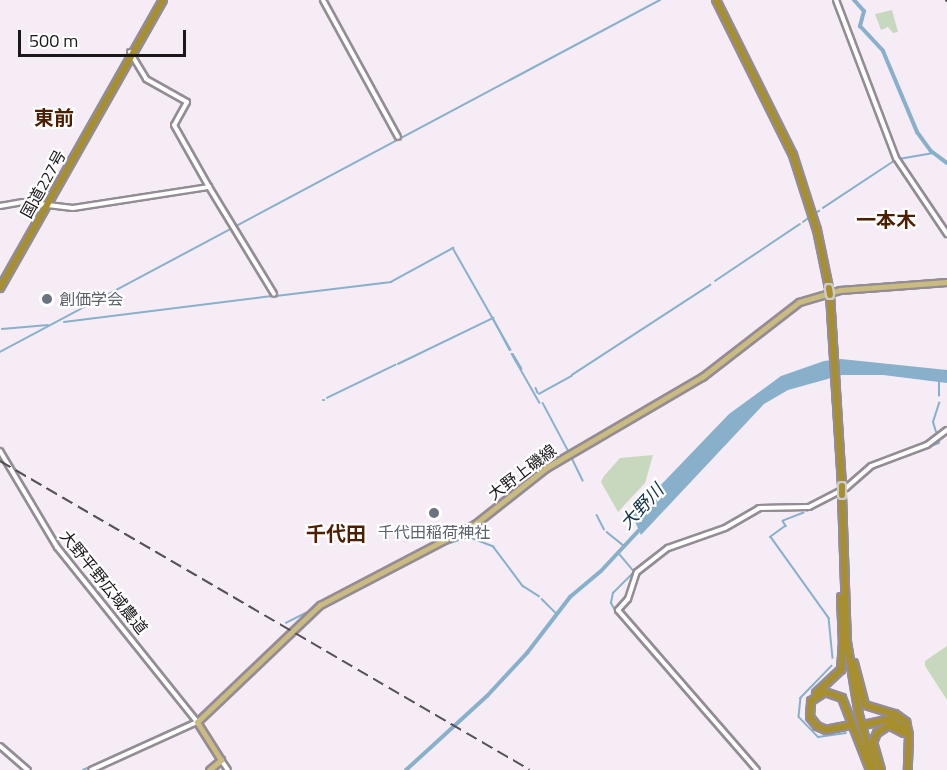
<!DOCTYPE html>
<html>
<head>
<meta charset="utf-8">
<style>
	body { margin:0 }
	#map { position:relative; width:947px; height:770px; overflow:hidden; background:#f5ecf5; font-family:"Titillium Web","Noto Sans JP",sans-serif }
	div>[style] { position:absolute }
	.green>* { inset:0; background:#c8d8bf }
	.water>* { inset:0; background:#89b0ca }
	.stream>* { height:1.5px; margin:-0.75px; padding:0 0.75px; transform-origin:0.75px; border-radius:0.75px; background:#89b0ca }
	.river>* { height:4px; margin:-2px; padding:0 2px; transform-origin:2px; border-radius:2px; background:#89b0ca }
	.roads { filter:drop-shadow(2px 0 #948c94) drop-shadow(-2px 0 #948c94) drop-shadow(0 2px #948c94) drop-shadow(0 -2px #948c94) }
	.minor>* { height:4px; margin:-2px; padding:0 2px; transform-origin:2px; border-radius:2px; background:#fff }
	.major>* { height:5px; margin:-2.5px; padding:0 2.5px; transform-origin:2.5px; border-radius:2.5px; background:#cabc81 }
	.highway>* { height:6px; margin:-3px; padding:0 3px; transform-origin:3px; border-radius:3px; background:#a78f2d }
	.rail>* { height:1.5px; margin-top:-0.75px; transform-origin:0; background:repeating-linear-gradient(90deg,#555055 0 12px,transparent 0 18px) }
	.bridges { filter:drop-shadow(2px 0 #cdcccd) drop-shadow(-2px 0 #cdcccd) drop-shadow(0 2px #cdcccd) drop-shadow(0 -2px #cdcccd) }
	.highway-bridge>* { height:6px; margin:-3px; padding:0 3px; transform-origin:3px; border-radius:3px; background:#a78f2d }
	.dots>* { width:16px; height:16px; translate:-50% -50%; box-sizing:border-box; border:3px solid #fff; border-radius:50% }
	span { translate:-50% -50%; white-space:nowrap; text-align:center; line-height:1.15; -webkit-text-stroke:4.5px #fff; paint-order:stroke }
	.street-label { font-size:16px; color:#1a171a }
	.worship-label { font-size:16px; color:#5b616d }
	.left { translate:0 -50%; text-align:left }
	.water-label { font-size:18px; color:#103245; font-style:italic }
	.quarter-label { font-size:20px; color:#4d1f02; font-weight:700 }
	.scale { position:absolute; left:18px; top:30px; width:168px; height:27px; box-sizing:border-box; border:3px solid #1a171a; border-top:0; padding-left:8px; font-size:18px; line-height:21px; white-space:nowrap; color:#1a171a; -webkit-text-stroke:4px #fff; paint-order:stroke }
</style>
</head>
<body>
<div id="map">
	<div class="green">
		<div style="clip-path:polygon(892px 10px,898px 32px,893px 33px,888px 27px,881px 30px,875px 14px)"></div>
		<div style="clip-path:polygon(653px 455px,645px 483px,618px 512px,601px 482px,604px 476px,620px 458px)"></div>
		<div style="clip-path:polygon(947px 646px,947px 700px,925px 666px,925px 661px)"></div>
	</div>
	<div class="water">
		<div style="clip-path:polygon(841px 359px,947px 370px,947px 383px,883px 375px,842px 375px,788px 390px,764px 404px,641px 535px,632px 515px,729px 414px,781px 376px,824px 361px)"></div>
	</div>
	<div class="stream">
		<div style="left:899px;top:159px;width:36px;rotate:-10deg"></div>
		<div style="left:823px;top:208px;width:85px;rotate:-33.5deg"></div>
		<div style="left:814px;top:214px;width:6px;rotate:-31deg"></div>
		<div style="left:803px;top:222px;width:9px;rotate:-36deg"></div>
		<div style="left:715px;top:281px;width:102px;rotate:-33.8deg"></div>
		<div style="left:276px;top:296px;width:116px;rotate:-6.9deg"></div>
		<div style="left:391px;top:282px;width:71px;rotate:-28.7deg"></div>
		<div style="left:453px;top:248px;width:117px;rotate:60.4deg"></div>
		<div style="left:64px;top:322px;width:211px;rotate:-7.1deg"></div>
		<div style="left:2px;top:329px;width:46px;rotate:-5deg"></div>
		<div style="left:0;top:352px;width:748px;rotate:-28.07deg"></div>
		<div style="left:512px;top:354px;width:56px;rotate:60.3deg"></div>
		<div style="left:513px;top:354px;width:17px;rotate:59deg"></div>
		<div style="left:398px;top:364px;width:106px;rotate:-25.8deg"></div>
		<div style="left:493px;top:318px;width:36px;rotate:62deg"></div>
		<div style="left:572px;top:375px;width:165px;rotate:-33.1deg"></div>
		<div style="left:536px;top:388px;width:5px;rotate:68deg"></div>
		<div style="left:539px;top:394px;width:37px;rotate:-29deg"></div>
		<div style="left:939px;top:396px;width:14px;rotate:-90deg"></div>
		<div style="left:327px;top:398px;width:76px;rotate:-25.9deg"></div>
		<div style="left:323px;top:400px;width:1px"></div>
		<div style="left:543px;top:403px;width:53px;rotate:62deg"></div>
		<div style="left:936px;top:432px;width:10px;rotate:-107deg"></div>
		<div style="left:933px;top:422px;width:20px;rotate:-72deg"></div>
		<div style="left:572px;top:458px;width:25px;rotate:64deg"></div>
		<div style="left:870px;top:470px;width:74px;rotate:-21.4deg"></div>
		<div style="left:939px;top:443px;width:4px;rotate:-104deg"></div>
		<div style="left:845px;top:492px;width:28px;rotate:-42deg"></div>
		<div style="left:807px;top:511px;width:35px;rotate:-27deg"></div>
		<div style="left:804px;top:513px;width:22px;rotate:159deg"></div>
		<div style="left:783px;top:521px;width:6px;rotate:59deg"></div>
		<div style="left:786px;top:526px;width:19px;rotate:144deg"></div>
		<div style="left:771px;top:537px;width:100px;rotate:54.4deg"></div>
		<div style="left:829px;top:618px;width:40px;rotate:84.3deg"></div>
		<div style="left:597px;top:515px;width:16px;rotate:63deg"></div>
		<div style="left:607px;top:532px;width:22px;rotate:39deg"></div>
		<div style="left:447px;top:544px;width:23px;rotate:-18deg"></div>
		<div style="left:469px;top:537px;width:26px;rotate:21deg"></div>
		<div style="left:493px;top:546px;width:50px;rotate:53.1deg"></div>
		<div style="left:523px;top:586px;width:19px;rotate:32deg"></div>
		<div style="left:542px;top:599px;width:21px;rotate:45deg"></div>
		<div style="left:615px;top:611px;width:9px;rotate:-117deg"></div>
		<div style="left:611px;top:603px;width:10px;rotate:-79deg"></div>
		<div style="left:613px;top:593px;width:30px;rotate:-45deg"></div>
		<div style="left:634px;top:572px;width:25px;rotate:-130deg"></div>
		<div style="left:617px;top:613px;width:11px;rotate:49deg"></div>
		<div style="left:286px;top:623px;width:22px;rotate:-27deg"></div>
		<div style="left:627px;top:624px;width:5px;rotate:53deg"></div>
		<div style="left:633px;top:631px;width:11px;rotate:52deg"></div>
		<div style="left:643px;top:644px;width:8px;rotate:45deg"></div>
		<div style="left:652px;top:653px;width:14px;rotate:51deg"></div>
		<div style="left:832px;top:666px;width:45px;rotate:134.1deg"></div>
		<div style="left:801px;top:698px;width:19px;rotate:96deg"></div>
		<div style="left:799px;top:717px;width:28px;rotate:46deg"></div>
		<div style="left:818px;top:737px;width:28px;rotate:-8deg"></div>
		<div style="left:664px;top:667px;width:8px;rotate:50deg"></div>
		<div style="left:673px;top:677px;width:9px;rotate:49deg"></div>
		<div style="left:683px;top:688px;width:9px;rotate:49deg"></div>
		<div style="left:198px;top:718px;width:115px;rotate:-43.9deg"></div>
		<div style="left:743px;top:757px;width:16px;rotate:47deg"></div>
		<div style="left:83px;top:770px;width:121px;rotate:-24.4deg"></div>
	</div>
	<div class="river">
		<div style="left:854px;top:0;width:15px;rotate:48deg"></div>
		<div style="left:864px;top:11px;width:16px;rotate:105deg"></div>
		<div style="left:860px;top:26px;width:34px;rotate:47deg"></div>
		<div style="left:883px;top:51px;width:88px;rotate:67.2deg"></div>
		<div style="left:917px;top:132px;width:24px;rotate:54deg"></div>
		<div style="left:931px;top:151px;width:20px;rotate:37deg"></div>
		<div style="left:406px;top:770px;width:110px;rotate:-42.4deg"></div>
		<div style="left:487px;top:696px;width:59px;rotate:-47.1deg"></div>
		<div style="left:527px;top:653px;width:71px;rotate:-52.5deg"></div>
		<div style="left:570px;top:597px;width:40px;rotate:-40deg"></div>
		<div style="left:601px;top:571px;width:60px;rotate:-47deg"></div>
	</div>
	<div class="roads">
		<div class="minor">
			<div style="left:323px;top:0;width:156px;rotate:61.3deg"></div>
			<div style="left:836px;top:0;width:169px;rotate:69.2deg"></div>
			<div style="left:896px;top:158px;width:92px;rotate:56.1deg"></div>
			<div style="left:130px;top:52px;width:31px;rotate:59deg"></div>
			<div style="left:146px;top:79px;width:47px;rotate:29.3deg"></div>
			<div style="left:187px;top:102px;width:26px;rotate:119deg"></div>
			<div style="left:174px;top:125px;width:71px;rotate:60.6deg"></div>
			<div style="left:0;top:206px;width:23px;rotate:-10deg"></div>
			<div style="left:23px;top:202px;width:50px;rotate:6.8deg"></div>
			<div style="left:73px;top:208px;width:138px;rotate:-8.8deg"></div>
			<div style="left:209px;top:187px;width:125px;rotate:58.7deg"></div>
			<div style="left:0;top:451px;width:112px;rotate:59.3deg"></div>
			<div style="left:57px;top:547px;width:224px;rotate:51.3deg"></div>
			<div style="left:197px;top:722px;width:116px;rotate:155.6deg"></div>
			<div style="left:0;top:746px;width:37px;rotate:41deg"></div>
			<div style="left:221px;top:760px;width:12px;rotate:55deg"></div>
			<div style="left:757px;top:770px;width:212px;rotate:-131deg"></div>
			<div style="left:618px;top:610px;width:15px;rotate:-48deg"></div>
			<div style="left:628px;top:599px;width:28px;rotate:-72deg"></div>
			<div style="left:637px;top:572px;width:39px;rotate:-38deg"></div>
			<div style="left:668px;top:548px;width:60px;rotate:-19.3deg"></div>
			<div style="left:725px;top:528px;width:39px;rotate:-30deg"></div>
			<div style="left:759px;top:508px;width:50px;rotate:-1.1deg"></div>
			<div style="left:809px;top:507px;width:42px;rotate:-27.2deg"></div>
			<div style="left:846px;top:488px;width:33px;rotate:-41deg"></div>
			<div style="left:871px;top:466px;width:60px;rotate:-20.6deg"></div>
			<div style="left:927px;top:445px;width:25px;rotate:-37deg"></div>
		</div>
		<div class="major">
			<div style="left:209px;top:770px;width:16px;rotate:-40deg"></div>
			<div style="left:221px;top:760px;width:45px;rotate:-122.3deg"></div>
			<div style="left:197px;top:722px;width:170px;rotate:-43.6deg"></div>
			<div style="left:320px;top:605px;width:175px;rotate:-27.6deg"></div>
			<div style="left:475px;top:524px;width:90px;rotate:-38.3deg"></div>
			<div style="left:546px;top:468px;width:181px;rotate:-30.3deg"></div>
			<div style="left:702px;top:377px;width:123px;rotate:-37.7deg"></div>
			<div style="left:799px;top:302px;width:43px;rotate:-16.3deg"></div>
			<div style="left:840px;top:290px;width:107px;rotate:-4.3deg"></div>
		</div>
		<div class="highway">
			<div style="left:716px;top:0;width:173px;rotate:63.6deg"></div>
			<div style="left:793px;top:155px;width:79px;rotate:72.3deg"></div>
			<div style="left:817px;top:230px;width:59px;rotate:78.3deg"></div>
			<div style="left:0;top:288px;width:331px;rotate:-60.5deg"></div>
			<div style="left:830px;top:295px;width:191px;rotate:86.4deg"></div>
			<div style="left:842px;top:495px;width:147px;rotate:88.1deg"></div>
			<div style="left:847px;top:642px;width:74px;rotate:80.7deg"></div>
			<div style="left:859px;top:715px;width:57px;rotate:74.7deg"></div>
			<div style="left:841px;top:597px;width:47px;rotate:87.6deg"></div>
			<div style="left:854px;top:663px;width:43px;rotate:75.3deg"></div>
			<div style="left:865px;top:705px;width:31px;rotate:17deg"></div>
			<div style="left:895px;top:714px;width:14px;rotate:36deg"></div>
			<div style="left:906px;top:722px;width:13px;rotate:77deg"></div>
			<div style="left:909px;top:735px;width:35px;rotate:92deg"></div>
			<div style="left:816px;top:693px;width:34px;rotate:-43deg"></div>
			<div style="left:841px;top:670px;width:28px;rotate:-86deg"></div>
			<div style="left:851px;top:725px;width:25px;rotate:169deg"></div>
			<div style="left:826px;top:730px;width:10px;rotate:-156deg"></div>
			<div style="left:817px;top:726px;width:11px;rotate:-128deg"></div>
			<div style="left:810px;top:717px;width:16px;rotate:-86deg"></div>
			<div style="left:811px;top:701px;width:17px;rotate:-33deg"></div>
			<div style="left:825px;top:692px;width:18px;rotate:19deg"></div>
			<div style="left:842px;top:698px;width:77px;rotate:68.7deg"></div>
			<div style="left:864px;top:725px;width:27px;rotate:-13deg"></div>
			<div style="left:890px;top:719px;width:20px;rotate:37deg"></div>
			<div style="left:881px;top:770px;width:29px;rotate:-106deg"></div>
			<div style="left:873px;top:742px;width:10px;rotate:-66deg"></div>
			<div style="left:877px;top:733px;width:14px;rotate:-34deg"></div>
			<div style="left:889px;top:725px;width:17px;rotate:28deg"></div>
		</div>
	</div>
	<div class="rail">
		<div style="left:946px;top:0;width:2px;rotate:63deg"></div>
		<div style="left:0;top:461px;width:613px;rotate:30.24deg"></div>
	</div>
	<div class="bridges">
		<div class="highway-bridge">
			<div style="left:829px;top:288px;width:7px;rotate:82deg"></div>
			<div style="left:842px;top:486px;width:9px;rotate:90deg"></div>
		</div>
	</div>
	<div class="dots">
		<div style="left:47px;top:299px;background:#6b7280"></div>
		<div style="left:434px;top:513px;background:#6b7280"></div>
	</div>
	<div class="street-label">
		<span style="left:43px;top:184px;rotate:-61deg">国道227号</span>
		<span style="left:522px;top:472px;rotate:-37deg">大野上磯線</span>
		<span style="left:104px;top:582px;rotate:51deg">大野平野広域農道</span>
	</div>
	<div class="worship-label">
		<span class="left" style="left:59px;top:299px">創価学会</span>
		<span style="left:434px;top:532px">千代田稲荷神社</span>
	</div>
	<div class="water-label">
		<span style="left:642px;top:507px;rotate:-47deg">大野川</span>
	</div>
	<div class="quarter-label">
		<span style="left:54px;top:117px">東前</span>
		<span style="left:886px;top:219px">一本木</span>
		<span style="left:336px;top:533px">千代田</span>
	</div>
	<div class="scale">500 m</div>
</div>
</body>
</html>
